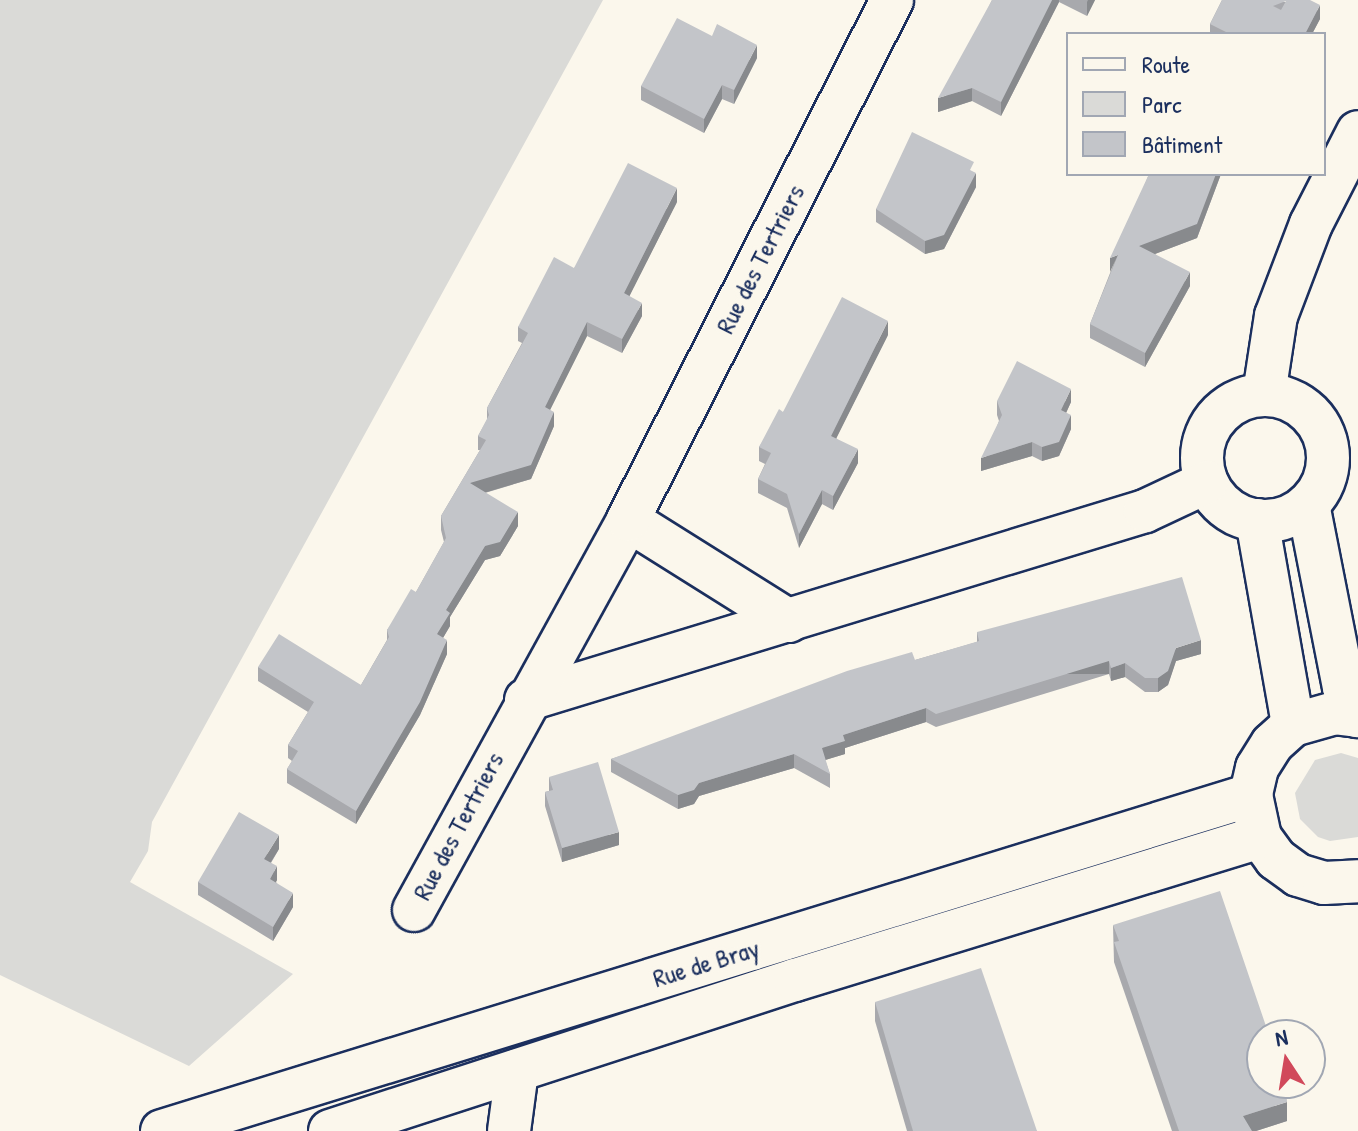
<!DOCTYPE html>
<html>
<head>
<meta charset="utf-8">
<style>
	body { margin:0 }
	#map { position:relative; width:1358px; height:1131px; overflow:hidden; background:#fbf7ec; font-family:"Patrick Hand",sans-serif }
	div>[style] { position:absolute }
	.green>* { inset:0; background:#dadad7 }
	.roads { filter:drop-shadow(2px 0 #1b2f5e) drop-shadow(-2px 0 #1b2f5e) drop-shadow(0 2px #1b2f5e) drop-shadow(0 -2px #1b2f5e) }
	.minor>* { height:42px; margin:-21px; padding:0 21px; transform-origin:21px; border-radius:21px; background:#fbf7ec }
	.minor>.ring { margin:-21px; padding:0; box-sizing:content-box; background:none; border:42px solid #fbf7ec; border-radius:50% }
	.wall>* { inset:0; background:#a8a9ad }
	.shaded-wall>* { inset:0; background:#888a8d; transform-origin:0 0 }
	.building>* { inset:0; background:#c3c5c9 }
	span { translate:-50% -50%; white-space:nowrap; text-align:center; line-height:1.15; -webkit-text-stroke:8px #fbf7ec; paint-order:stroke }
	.street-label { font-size:26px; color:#1b2f5e }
	.legend { position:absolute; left:1066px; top:32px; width:260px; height:144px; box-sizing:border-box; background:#fbf7ec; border:2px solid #a1a7b3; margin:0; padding:10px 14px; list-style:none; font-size:24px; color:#1b2f5e }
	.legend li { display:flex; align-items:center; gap:16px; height:40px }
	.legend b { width:40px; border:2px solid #a1a7b3 }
	.north { position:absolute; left:1246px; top:1019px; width:80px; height:80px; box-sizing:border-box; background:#fbf7ec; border:2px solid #a1a7b3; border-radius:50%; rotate:348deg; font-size:22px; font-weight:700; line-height:32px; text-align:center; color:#1b2f5e }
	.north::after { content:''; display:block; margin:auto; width:28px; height:36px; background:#d1495b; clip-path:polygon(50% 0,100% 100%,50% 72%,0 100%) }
</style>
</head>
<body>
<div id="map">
	<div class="green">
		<div style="clip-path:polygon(0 0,603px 0,152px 822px,148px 851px,130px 882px,293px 974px,189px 1066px,0 975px)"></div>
		<div style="clip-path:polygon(1341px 753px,1358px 758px,1358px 837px,1330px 841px,1318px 837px,1300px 819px,1295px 793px,1315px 760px)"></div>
	</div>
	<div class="roads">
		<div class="minor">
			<div style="left:1264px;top:394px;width:79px;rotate:-81.3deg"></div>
			<div style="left:1276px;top:316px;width:98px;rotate:-69.2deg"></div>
			<div style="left:1311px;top:224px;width:103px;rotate:-62.9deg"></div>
			<div class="ring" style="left:1202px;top:395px;width:84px;height:84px"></div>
			<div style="left:1308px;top:504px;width:187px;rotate:78.9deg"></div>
			<div style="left:1344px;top:687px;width:32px;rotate:66deg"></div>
			<div style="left:628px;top:520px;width:190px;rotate:32.1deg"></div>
			<div style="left:1257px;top:520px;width:208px;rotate:80deg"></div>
			<div style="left:526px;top:700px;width:647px;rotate:-16.98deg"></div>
			<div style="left:1145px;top:511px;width:68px;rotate:-25.1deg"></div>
			<div style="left:1358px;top:716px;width:23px;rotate:-173deg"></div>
			<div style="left:1335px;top:713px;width:44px;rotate:164.1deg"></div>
			<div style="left:1293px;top:725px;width:28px;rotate:138deg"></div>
			<div style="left:1272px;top:744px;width:28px;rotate:122deg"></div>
			<div style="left:1257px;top:768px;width:28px;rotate:103deg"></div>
			<div style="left:1251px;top:795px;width:43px;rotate:77.9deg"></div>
			<div style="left:1260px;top:837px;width:27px;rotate:54deg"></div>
			<div style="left:1276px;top:859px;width:27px;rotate:36deg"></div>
			<div style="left:1298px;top:875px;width:27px;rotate:17deg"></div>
			<div style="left:1324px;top:883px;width:34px;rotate:-3deg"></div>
			<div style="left:414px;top:910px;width:445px;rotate:-61.2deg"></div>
			<div style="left:628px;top:520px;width:583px;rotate:-63.08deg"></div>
			<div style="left:162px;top:1131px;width:1140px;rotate:-17.15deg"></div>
			<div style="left:330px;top:1131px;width:489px;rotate:-18deg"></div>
			<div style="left:795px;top:980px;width:486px;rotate:-17.1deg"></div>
			<div style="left:509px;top:1131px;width:61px;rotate:-82.4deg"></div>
		</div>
	</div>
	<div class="wall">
		<div style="clip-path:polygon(992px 0,1095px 0,1087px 16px,1059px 2px,1001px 116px,972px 101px,938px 112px)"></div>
		<div style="clip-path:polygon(1222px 0,1315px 3px,1320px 19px,1312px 34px,1210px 34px,1210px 24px)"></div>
		<div style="clip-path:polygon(757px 58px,734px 104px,722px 99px,704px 133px,641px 100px,641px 86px)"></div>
		<div style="clip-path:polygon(974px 172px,976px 187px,944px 249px,925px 254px,876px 222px,876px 209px)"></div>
		<div style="clip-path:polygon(1149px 174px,1221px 174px,1197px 238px,1155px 254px,1190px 286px,1145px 367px,1090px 338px,1090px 324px)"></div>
		<div style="clip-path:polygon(677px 202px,629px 296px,642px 316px,622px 353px,587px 336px,550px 410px,554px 426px,531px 479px,485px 493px,518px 526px,500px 556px,485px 560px,450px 617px,450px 626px,443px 638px,447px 654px,420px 715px,356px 824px,287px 783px,287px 769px,292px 761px,288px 758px,288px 745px,308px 712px,258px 681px,258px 667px,361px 685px,387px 640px,387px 630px,416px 592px,444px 542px,441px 530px,441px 516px,480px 450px,478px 450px,478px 436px,487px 420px,487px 408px,522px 343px,518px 341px,518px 327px,574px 268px)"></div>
		<div style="clip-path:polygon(888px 335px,836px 438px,858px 463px,833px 510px,822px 504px,799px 548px,787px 508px,758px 493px,758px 479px,765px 464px,759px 461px,759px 447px,783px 412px)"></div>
		<div style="clip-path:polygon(997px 401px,1071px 402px,1066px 413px,1071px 429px,1059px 456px,1042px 461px,1032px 456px,981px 471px,999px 421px,997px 415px)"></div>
		<div style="clip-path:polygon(977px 632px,1201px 654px,1176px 661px,1168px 685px,1158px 692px,1145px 692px,1125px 677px,1111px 681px,1109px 674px,936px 727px,926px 722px,845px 748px,845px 754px,825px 760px,830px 774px,830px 788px,794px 768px,699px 796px,694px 804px,678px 809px,611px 772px,611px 759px,915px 660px,977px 642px)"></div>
		<div style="clip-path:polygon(549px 777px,619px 845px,562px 862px,545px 806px,545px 792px,549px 791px)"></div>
		<div style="clip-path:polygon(279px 849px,271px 863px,277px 880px,276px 882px,293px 907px,273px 941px,198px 895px,198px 882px)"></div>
		<div style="clip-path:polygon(1113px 925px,1287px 1121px,1256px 1131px,1172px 1131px,1114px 962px)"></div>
		<div style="clip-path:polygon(875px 1002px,1037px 1131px,907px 1131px,875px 1021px)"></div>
	</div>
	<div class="shaded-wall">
		<div style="clip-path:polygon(1052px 0,1059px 0,1059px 2px,1001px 116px,1001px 102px)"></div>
		<div style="clip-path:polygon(1088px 0,1095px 0,1087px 16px,1087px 2px)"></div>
		<div style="clip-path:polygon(1320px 5px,1320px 19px,1312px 34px,1305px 34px)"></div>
		<div style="clip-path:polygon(757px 45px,757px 58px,734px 104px,734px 90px)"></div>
		<div style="clip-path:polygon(722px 85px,722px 99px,704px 133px,704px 119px)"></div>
		<div style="clip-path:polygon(972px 88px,972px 101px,938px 112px,938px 98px)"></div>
		<div style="clip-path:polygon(976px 173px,976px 187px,944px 249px,925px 254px,925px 241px)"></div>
		<div style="clip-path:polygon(1216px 174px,1221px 174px,1197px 238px,1139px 260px,1139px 246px)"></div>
		<div style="clip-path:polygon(677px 188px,677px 202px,624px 307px,624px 293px)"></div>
		<div style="clip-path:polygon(1118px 255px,1110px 272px,1110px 258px)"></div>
		<div style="clip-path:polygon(1190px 272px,1190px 286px,1145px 367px,1145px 353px)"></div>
		<div style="clip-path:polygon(642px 303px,642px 316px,622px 353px,622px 339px)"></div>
		<div style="clip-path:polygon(888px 321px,888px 335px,831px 449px,831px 436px)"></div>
		<div style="clip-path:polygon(587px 322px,587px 336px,545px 420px,545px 407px)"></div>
		<div style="clip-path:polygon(1071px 389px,1071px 402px,1061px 424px,1061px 410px)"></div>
		<div style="clip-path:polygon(554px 412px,554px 426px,531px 479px,470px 497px,470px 483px)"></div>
		<div style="clip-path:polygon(1071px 415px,1071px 429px,1059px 456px,1042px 461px,1042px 447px)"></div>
		<div style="clip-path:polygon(1032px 442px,1032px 456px,981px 471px,981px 458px)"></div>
		<div style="clip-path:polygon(858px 449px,858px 463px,833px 510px,833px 496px)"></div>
		<div style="clip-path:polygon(822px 490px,822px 504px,799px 548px,799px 534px)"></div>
		<div style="clip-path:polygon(518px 512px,518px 526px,500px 556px,485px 560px,450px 617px,450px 626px,437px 648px,437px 634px,446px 610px,485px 546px)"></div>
		<div style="clip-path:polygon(447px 640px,447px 654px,420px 715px,356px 824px,356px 811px)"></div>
		<div style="clip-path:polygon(1201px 640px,1201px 654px,1176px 661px,1168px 685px,1158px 692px,1158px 678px,1176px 648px)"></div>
		<div style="left:1109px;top:661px;width:13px;height:181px;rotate:90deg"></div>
		<div style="clip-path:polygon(1125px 663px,1125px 677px,1111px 681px,1111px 668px)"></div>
		<div style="clip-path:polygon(926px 708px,926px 722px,845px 748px,845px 754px,822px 761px,822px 748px,843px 735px)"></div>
		<div style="clip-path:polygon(794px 754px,794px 768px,699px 796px,694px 804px,678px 809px,678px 795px,699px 783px)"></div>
		<div style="clip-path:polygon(619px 832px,619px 845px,562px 862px,562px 848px)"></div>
		<div style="clip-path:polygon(279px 835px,279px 849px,264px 873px,264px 859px)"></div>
		<div style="clip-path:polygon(277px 866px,277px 880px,270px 893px,270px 879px)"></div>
		<div style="clip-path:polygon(293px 893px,293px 907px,273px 941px,273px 927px)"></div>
		<div style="clip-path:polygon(1287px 1102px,1287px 1121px,1256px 1131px,1243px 1131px,1243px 1116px)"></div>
	</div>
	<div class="building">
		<div style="clip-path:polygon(992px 0,1052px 0,1001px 102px,972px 88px,938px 98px)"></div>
		<div style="clip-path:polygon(evenodd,1222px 0,1310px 0,1320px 5px,1305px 34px,1230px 34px,1210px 24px,1222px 0,1286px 1px,1281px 10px,1273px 6px,1286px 1px)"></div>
		<div style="clip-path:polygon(677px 18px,712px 36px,717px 24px,757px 45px,734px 90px,722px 85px,704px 119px,641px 86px)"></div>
		<div style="clip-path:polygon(912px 132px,974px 162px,970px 170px,976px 173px,944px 235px,925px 241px,876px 209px)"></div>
		<div style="clip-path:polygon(628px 163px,677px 188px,624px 293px,642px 303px,622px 339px,587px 322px,545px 407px,554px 412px,531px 465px,470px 483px,518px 512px,500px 542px,485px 546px,446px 610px,450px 613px,437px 634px,447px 640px,420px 702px,356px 811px,287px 769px,298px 751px,288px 745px,314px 702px,258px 667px,279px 634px,361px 685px,389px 637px,387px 630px,411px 589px,416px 592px,446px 538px,441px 516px,486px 440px,478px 436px,489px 415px,487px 408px,528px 333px,518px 327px,554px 257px,574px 268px)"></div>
		<div style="clip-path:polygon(1149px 174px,1216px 174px,1197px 224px,1139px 246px,1190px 272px,1145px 353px,1090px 324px,1118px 255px,1110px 258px)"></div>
		<div style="clip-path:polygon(842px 297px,888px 321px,831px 436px,858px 449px,833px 496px,822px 490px,799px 534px,787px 494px,758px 479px,771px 453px,759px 447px,779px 409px,783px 412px)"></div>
		<div style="clip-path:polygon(1017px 361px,1071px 389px,1061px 410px,1071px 415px,1059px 442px,1042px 447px,1032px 442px,981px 458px,1002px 415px,997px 401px)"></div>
		<div style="clip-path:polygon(1182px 577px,1201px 640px,1176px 648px,1168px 671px,1158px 678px,1145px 678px,1125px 663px,1111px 668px,1109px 661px,936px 714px,926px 708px,843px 735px,845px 741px,822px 748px,830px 774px,794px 754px,699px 783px,694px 790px,678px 795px,611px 759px,847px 671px,912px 652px,915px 660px,979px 641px,977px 632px)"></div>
		<div style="clip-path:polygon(598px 762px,619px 832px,562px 848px,545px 792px,553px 790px,549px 777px)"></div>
		<div style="clip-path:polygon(239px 812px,279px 835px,264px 859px,277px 866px,270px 879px,293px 893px,273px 927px,198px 882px)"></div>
		<div style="clip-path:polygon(1220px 891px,1269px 1035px,1262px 1035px,1262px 1083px,1286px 1083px,1287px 1102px,1243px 1116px,1252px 1131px,1179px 1131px,1114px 942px,1119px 941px,1113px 925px)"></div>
		<div style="clip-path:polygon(981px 968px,1037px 1131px,913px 1131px,875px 1002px)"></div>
	</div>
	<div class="street-label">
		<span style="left:760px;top:259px;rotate:-63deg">Rue des Tertriers</span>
		<span style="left:458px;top:826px;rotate:-62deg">Rue des Tertriers</span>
		<span style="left:706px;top:963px;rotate:-17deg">Rue de Bray</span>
	</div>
	<ul class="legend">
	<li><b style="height:10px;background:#fbf7ec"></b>Route</li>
	<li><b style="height:22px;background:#dadad7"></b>Parc</li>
	<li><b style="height:22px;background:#c3c5c9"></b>Bâtiment</li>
	</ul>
	<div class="north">N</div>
</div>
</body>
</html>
